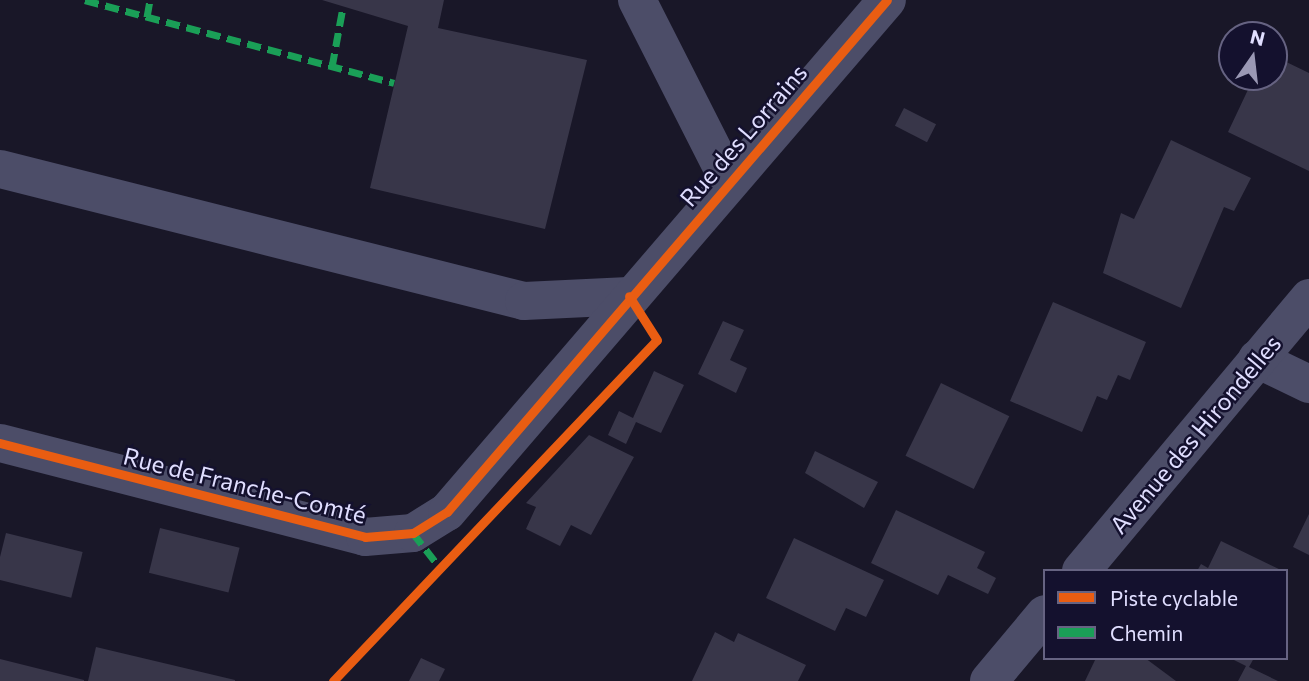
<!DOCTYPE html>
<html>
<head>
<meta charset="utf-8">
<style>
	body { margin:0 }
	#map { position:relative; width:1309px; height:681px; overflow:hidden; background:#191728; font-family:Commissioner,sans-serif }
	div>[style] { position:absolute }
	.building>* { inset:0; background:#383649; transform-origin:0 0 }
	.minor>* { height:38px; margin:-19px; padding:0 19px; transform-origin:19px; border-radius:19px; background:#4c4d68 }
	.quiet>* { height:7px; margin-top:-3.5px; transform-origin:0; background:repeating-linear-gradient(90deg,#1a9f57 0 14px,transparent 0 21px) }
	.cycleway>* { height:9px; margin:-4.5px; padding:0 4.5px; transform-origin:4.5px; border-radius:4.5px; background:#e95d12 }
	span { translate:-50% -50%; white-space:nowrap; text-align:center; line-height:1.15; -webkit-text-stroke:5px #14112e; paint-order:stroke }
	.street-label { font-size:24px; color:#e0deff }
	.legend { position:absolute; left:1043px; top:569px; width:245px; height:91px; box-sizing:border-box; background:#14112e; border:2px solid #666382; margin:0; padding:9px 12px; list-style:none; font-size:21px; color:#e0deff }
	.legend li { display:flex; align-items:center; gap:14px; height:35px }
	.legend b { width:35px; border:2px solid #666382 }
	.north { position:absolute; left:1218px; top:21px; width:70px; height:70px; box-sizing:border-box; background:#14112e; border:2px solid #666382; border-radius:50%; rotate:14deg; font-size:19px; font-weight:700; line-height:28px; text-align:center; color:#e0deff }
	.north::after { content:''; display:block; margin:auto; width:24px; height:32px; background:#9a98b4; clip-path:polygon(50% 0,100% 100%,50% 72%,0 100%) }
</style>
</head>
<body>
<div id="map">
	<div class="building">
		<div style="clip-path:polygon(322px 0,444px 0,438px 28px,587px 60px,545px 229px,370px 188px,408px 26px)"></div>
		<div style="clip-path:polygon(1274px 56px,1309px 73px,1309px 171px,1228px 132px,1254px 77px,1274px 77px)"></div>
		<div style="left:904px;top:108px;width:36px;height:20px;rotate:27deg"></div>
		<div style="clip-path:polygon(1171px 140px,1251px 178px,1234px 211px,1224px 207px,1181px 308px,1103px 273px,1121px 213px,1134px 219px)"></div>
		<div style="clip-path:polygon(1053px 302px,1146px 342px,1130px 380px,1118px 375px,1107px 400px,1097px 396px,1082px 432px,1010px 401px)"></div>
		<div style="clip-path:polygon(723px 321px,744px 330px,730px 360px,747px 368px,736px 393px,698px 374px)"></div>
		<div style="clip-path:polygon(654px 371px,684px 385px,661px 433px,636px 422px,626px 444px,608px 435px,619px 411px,633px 418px)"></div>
		<div style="left:941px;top:383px;width:76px;height:81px;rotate:26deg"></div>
		<div style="clip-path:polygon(589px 435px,634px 457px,591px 535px,571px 525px,560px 546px,526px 529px,536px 507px,526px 503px)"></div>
		<div style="clip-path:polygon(815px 451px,878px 482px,864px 508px,805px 473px)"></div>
		<div style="clip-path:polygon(896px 510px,985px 552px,977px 568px,996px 578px,988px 594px,948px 575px,938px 595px,871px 563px)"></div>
		<div style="clip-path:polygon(1309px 514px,1309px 555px,1293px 547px)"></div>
		<div style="left:160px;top:528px;width:82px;height:46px;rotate:14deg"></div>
		<div style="left:6px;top:533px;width:79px;height:47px;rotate:14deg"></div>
		<div style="clip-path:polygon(794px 538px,884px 580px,866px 617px,846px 608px,835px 631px,766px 598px)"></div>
		<div style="clip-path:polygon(1221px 541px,1283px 571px,1197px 571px,1201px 564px,1208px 568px)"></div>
		<div style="clip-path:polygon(715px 632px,734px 642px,738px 633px,806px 665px,798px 681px,692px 681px)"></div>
		<div style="clip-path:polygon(96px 647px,235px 680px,235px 681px,88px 681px)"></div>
		<div style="clip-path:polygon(421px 658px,445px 669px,439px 681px,409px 681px)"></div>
		<div style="clip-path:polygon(1096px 658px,1145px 658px,1176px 681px,1085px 681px)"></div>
		<div style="clip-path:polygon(1230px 658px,1254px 658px,1249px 667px,1278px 681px,1238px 681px,1246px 666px)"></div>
		<div style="clip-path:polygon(0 659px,84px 680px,84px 681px,0 681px)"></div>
	</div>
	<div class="minor">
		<div style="left:637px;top:0;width:201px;rotate:63.1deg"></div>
		<div style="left:0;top:169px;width:540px;rotate:14.14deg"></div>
		<div style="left:524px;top:301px;width:105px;rotate:-2.7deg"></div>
		<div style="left:1257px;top:359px;width:58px;rotate:25.7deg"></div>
		<div style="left:0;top:443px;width:377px;rotate:14.4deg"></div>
		<div style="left:365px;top:537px;width:48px;rotate:-4.8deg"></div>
		<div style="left:413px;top:533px;width:40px;rotate:-32deg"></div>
		<div style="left:447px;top:512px;width:675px;rotate:-49.33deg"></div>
		<div style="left:1081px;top:571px;width:356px;rotate:-50.1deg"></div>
		<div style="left:989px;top:681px;width:87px;rotate:-50.1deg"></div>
	</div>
	<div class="quiet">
		<div style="left:85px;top:0;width:320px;rotate:15deg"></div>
		<div style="left:147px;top:17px;width:17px;rotate:-80deg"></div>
		<div style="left:332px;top:67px;width:61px;rotate:-79.6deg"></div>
		<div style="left:413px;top:533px;width:41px;rotate:52deg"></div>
	</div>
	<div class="cycleway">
		<div style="left:0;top:443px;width:377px;rotate:14.4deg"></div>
		<div style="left:365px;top:537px;width:48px;rotate:-4.8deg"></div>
		<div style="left:413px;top:533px;width:40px;rotate:-32deg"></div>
		<div style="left:447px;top:512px;width:675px;rotate:-49.33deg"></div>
		<div style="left:333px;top:681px;width:470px;rotate:-46.5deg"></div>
		<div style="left:657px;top:340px;width:52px;rotate:-122.5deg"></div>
	</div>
	<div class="street-label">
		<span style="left:743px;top:135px;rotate:-49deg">Rue des Lorrains</span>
		<span style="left:1195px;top:434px;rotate:-50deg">Avenue des Hirondelles</span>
		<span style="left:245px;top:485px;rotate:14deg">Rue de Franche-Comté</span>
	</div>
	<ul class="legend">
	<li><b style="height:9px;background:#e95d12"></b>Piste cyclable</li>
	<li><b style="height:9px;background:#1a9f57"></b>Chemin</li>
	</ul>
	<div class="north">N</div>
</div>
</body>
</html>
